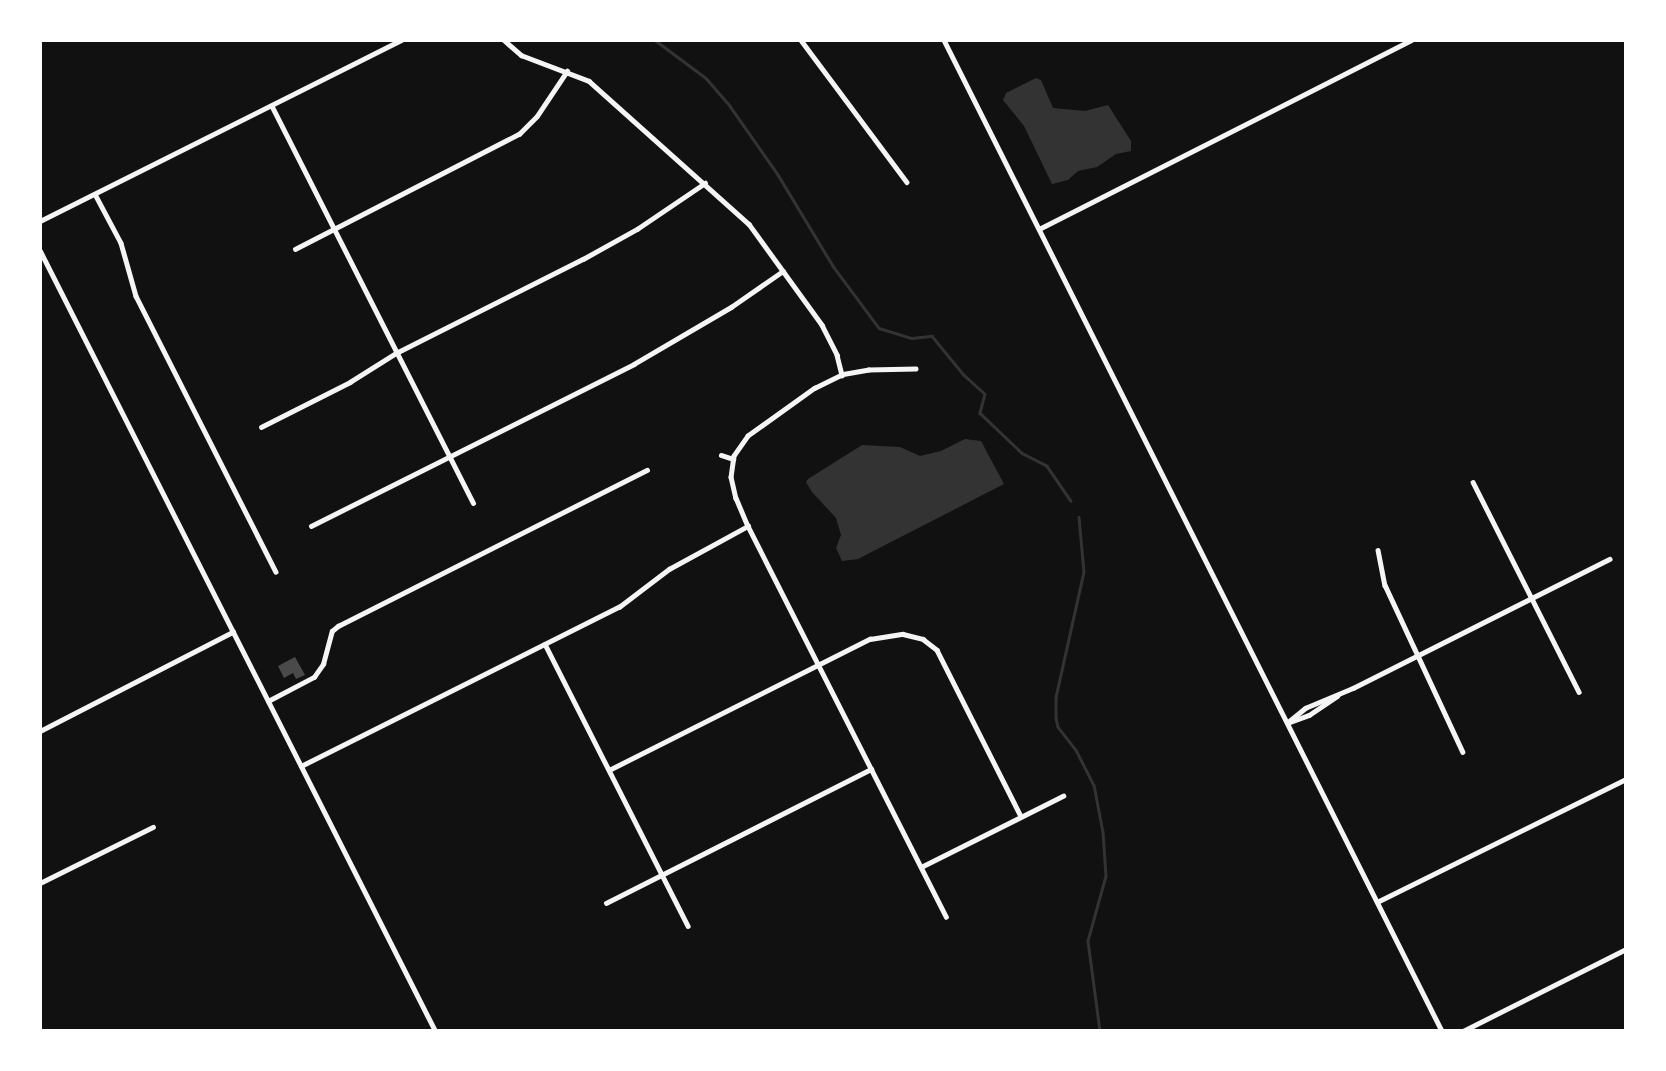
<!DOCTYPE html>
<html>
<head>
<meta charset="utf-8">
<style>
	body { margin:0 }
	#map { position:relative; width:1666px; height:1071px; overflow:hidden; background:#111; font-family:Cabin,sans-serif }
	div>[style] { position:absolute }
	.water>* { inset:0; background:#333 }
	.stream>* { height:2.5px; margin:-1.25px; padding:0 1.25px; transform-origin:1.25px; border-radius:1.25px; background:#333 }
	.building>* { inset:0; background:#4a4a4a }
	.minor>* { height:4.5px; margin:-2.25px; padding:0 2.25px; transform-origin:2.25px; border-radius:2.25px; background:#f5f5f5 }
	.tertiary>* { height:5px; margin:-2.5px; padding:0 2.5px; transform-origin:2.5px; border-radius:2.5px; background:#f5f5f5 }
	span { translate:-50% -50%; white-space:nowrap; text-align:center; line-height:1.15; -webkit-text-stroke:7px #fff; paint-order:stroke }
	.frame { position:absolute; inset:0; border:42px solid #fff; pointer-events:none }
</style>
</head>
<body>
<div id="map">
	<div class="water">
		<div style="clip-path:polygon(1036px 78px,1041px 80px,1053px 108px,1085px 111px,1108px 105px,1131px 141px,1131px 151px,1116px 154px,1097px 167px,1078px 171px,1068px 180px,1052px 184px,1024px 126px,1003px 100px,1006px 93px)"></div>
		<div style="clip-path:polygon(965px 439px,981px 441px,1004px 484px,858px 559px,842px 561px,836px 548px,841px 535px,836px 518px,812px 492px,806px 482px,808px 479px,862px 445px,900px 447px,920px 456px,941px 451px)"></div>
	</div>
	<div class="stream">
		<div style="left:655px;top:40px;width:64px;rotate:36.7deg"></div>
		<div style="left:706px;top:78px;width:37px;rotate:49deg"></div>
		<div style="left:730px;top:106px;width:82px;rotate:55deg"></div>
		<div style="left:777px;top:173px;width:109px;rotate:58.9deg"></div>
		<div style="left:833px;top:266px;width:77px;rotate:53.4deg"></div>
		<div style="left:879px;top:328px;width:34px;rotate:17deg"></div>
		<div style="left:912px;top:338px;width:20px;rotate:-6deg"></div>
		<div style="left:932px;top:336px;width:50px;rotate:50.6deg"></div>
		<div style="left:964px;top:375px;width:28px;rotate:42deg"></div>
		<div style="left:985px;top:394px;width:20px;rotate:105deg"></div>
		<div style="left:980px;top:413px;width:58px;rotate:43.6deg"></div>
		<div style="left:1022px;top:453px;width:28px;rotate:27deg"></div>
		<div style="left:1047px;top:466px;width:42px;rotate:55.6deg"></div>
		<div style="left:1079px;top:517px;width:55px;rotate:84.8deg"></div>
		<div style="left:1084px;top:572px;width:128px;rotate:102.6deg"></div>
		<div style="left:1056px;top:697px;width:21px;rotate:90deg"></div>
		<div style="left:1056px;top:718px;width:9px;rotate:77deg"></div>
		<div style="left:1058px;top:727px;width:29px;rotate:52deg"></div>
		<div style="left:1076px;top:750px;width:39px;rotate:63deg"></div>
		<div style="left:1094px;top:785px;width:48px;rotate:79.2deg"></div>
		<div style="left:1103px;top:832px;width:44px;rotate:86.1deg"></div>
		<div style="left:1106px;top:876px;width:67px;rotate:105.5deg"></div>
		<div style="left:1088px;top:941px;width:91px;rotate:82.4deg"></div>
	</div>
	<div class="building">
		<div style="clip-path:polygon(295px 657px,305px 675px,296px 679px,293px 673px,284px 678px,278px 666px)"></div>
	</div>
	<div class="minor">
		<div style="left:504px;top:40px;width:23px;rotate:41deg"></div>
		<div style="left:521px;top:55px;width:73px;rotate:20.9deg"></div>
		<div style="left:589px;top:81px;width:215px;rotate:41.8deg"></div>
		<div style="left:749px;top:224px;width:125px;rotate:54.1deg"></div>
		<div style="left:822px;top:325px;width:34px;rotate:63deg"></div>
		<div style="left:837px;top:355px;width:21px;rotate:76deg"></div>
		<div style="left:801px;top:40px;width:177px;rotate:53.3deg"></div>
		<div style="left:944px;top:40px;width:1109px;rotate:63.32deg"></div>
		<div style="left:272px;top:106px;width:445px;rotate:63.1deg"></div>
		<div style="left:95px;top:194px;width:55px;rotate:62deg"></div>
		<div style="left:121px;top:243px;width:55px;rotate:74.2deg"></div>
		<div style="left:136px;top:296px;width:309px;rotate:63.1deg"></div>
		<div style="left:40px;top:221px;width:404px;rotate:-26.6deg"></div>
		<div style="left:1039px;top:229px;width:417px;rotate:-26.9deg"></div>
		<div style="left:295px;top:249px;width:252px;rotate:-27.2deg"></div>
		<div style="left:519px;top:134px;width:25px;rotate:-45deg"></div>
		<div style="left:537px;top:116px;width:54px;rotate:-56.3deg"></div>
		<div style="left:916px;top:369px;width:47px;rotate:178.8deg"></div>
		<div style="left:869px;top:370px;width:27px;rotate:170deg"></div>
		<div style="left:842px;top:375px;width:30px;rotate:154deg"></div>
		<div style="left:815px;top:388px;width:82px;rotate:144.4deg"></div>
		<div style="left:748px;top:436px;width:24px;rotate:125deg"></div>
		<div style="left:734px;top:456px;width:21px;rotate:98deg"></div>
		<div style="left:731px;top:477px;width:22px;rotate:77deg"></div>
		<div style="left:736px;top:498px;width:30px;rotate:67deg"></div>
		<div style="left:748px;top:526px;width:438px;rotate:63.1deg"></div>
		<div style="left:261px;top:427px;width:100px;rotate:-26.8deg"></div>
		<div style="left:350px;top:382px;width:54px;rotate:-32.2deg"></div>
		<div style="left:396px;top:353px;width:209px;rotate:-26.7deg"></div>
		<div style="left:583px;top:259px;width:62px;rotate:-29.1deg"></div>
		<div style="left:637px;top:229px;width:82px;rotate:-34.1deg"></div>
		<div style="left:721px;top:455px;width:13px;rotate:18deg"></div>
		<div style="left:1473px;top:482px;width:235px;rotate:63.2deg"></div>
		<div style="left:311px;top:526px;width:361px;rotate:-26.6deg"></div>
		<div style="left:634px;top:364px;width:113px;rotate:-30.4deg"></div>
		<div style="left:731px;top:307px;width:63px;rotate:-34.7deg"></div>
		<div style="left:1378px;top:550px;width:36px;rotate:79deg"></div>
		<div style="left:1385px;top:585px;width:184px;rotate:65deg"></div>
		<div style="left:545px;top:644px;width:316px;rotate:63.1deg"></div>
		<div style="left:268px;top:701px;width:52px;rotate:-27.6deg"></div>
		<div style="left:314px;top:677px;width:16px;rotate:-55deg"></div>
		<div style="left:323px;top:664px;width:34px;rotate:-75deg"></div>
		<div style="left:332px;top:631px;width:8px;rotate:-40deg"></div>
		<div style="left:338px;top:626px;width:346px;rotate:-26.8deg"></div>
		<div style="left:1288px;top:722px;width:22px;rotate:-39deg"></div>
		<div style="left:1305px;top:708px;width:52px;rotate:-22.6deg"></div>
		<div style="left:1353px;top:688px;width:287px;rotate:-26.7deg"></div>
		<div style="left:1290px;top:722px;width:20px;rotate:-20deg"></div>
		<div style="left:1309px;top:715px;width:34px;rotate:-34deg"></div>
		<div style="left:40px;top:731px;width:217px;rotate:-27.2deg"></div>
		<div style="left:301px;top:766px;width:356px;rotate:-26.6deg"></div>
		<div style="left:619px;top:607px;width:63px;rotate:-37.2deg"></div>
		<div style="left:669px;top:569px;width:90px;rotate:-28.6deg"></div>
		<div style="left:609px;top:770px;width:292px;rotate:-26.7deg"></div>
		<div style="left:870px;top:639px;width:33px;rotate:-9deg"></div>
		<div style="left:903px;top:634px;width:21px;rotate:14deg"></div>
		<div style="left:923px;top:639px;width:18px;rotate:38deg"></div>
		<div style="left:937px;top:650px;width:186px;rotate:63.2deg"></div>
		<div style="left:921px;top:867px;width:159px;rotate:-26.6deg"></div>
		<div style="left:40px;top:883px;width:126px;rotate:-26.4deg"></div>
		<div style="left:1379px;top:901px;width:275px;rotate:-26.3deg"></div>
		<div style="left:606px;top:903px;width:297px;rotate:-26.8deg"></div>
		<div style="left:1463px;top:1031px;width:182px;rotate:-26.7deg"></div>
	</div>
	<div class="tertiary">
		<div style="left:40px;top:251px;width:874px;rotate:63.14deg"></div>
	</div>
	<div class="frame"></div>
</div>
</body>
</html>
